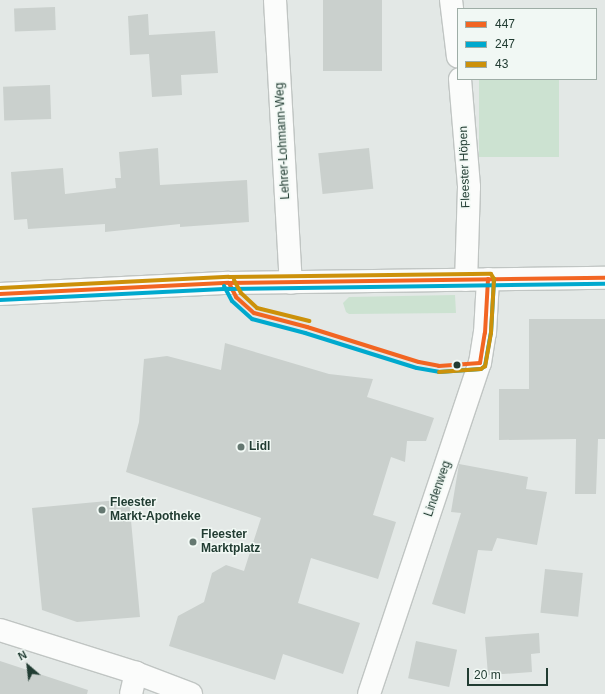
<!DOCTYPE html>
<html>
<head>
<meta charset="utf-8">
<style>
	body { margin:0 }
	#map { position:relative; width:605px; height:694px; overflow:hidden; background:#e3e8e6; font-family:Arial,sans-serif }
	div>[style] { position:absolute }
	.green>* { inset:0; background:#cce2d1; transform-origin:0 0 }
	.building>* { inset:0; background:#cad0cd; transform-origin:0 0 }
	.roads { filter:drop-shadow(1px 0 #c0c5c3) drop-shadow(-1px 0 #c0c5c3) drop-shadow(0 1px #c0c5c3) drop-shadow(0 -1px #c0c5c3) }
	.street>* { height:22px; margin:-11px; padding:0 11px; transform-origin:11px; border-radius:11px; background:#fbfcfb }
	.secondary>* { height:22px; margin:-11px; padding:0 11px; transform-origin:11px; border-radius:11px; background:#fbfcfb }
	.bus-1>* { height:4px; margin:-2px; padding:0 2px; transform-origin:2px; border-radius:2px; background:#f26522 }
	.bus-2>* { height:4px; margin:-2px; padding:0 2px; transform-origin:2px; border-radius:2px; background:#00a9ce }
	.bus-3>* { height:4px; margin:-2px; padding:0 2px; transform-origin:2px; border-radius:2px; background:#cc910a }
	.dots>* { width:11px; height:11px; translate:-50% -50%; box-sizing:border-box; border:2px solid #f1f8f4; border-radius:50% }
	span { translate:-50% -50%; white-space:nowrap; text-align:center; line-height:1.15; -webkit-text-stroke:3px #f1f8f4; paint-order:stroke }
	.street-label { font-size:12px; color:#213c32 }
	.poi-label { font-size:12px; color:#213c32; font-weight:700 }
	.left { translate:0 -50%; text-align:left }
	.legend { position:absolute; left:457px; top:8px; width:140px; height:72px; box-sizing:border-box; background:#f1f8f4; border:1px solid #9eada6; margin:0; padding:5px 7px; list-style:none; font-size:12px; color:#213c32 }
	.legend li { display:flex; align-items:center; gap:8px; height:20px }
	.legend b { width:20px; border:1px solid #9eada6 }
	.north { position:absolute; left:8px; top:646px; width:40px; height:40px; -webkit-text-stroke:3px #f1f8f4; paint-order:stroke; rotate:332deg; font-size:11px; font-weight:700; line-height:16px; text-align:center; color:#213c32 }
	.north::after { content:''; display:block; margin:auto; width:14px; height:18px; background:#213c32; clip-path:polygon(50% 0,100% 100%,50% 72%,0 100%) }
	.scale { position:absolute; left:467px; top:668px; width:81px; height:18px; box-sizing:border-box; border:2px solid #213c32; border-top:0; padding-left:5px; font-size:12px; line-height:14px; white-space:nowrap; color:#213c32; -webkit-text-stroke:3px #f1f8f4; paint-order:stroke }
</style>
</head>
<body>
<div id="map">
	<div class="green">
		<div style="left:479px;top:79px;width:80px;height:78px"></div>
		<div style="clip-path:polygon(455px 295px,456px 313px,349px 314px,346px 312px,343px 303px,349px 297px)"></div>
	</div>
	<div class="building">
		<div style="left:323px;top:0;width:59px;height:71px"></div>
		<div style="left:55px;top:7px;width:23px;height:41px;rotate:88deg"></div>
		<div style="clip-path:polygon(148px 14px,149px 35px,215px 31px,218px 73px,181px 75px,182px 95px,152px 97px,149px 54px,130px 55px,128px 16px)"></div>
		<div style="left:50px;top:85px;width:34px;height:47px;rotate:88deg"></div>
		<div style="clip-path:polygon(158px 148px,160px 185px,247px 180px,249px 222px,180px 227px,180px 224px,105px 232px,105px 224px,28px 229px,27px 219px,14px 220px,11px 172px,63px 168px,65px 194px,116px 188px,115px 178px,121px 178px,119px 152px)"></div>
		<div style="left:369px;top:148px;width:41px;height:51px;rotate:84deg"></div>
		<div style="clip-path:polygon(529px 319px,605px 319px,605px 439px,598px 439px,596px 494px,575px 494px,576px 439px,499px 440px,499px 389px,529px 389px)"></div>
		<div style="clip-path:polygon(225px 343px,329px 374px,373px 379px,367px 397px,434px 418px,426px 441px,407px 441px,405px 462px,391px 457px,373px 515px,396px 522px,378px 579px,311px 558px,298px 603px,360px 623px,343px 674px,283px 654px,275px 680px,169px 646px,178px 616px,204px 602px,212px 573px,226px 565px,244px 571px,261px 518px,126px 472px,139px 422px,144px 359px,167px 356px,221px 370px)"></div>
		<div style="clip-path:polygon(459px 464px,528px 477px,526px 489px,547px 492px,537px 545px,497px 538px,492px 551px,478px 550px,465px 614px,432px 604px,461px 513px,451px 512px)"></div>
		<div style="clip-path:polygon(129px 499px,140px 617px,77px 622px,42px 610px,32px 508px)"></div>
		<div style="left:545px;top:569px;width:38px;height:44px;rotate:6deg"></div>
		<div style="clip-path:polygon(539px 633px,540px 653px,531px 654px,532px 672px,488px 675px,485px 637px)"></div>
		<div style="left:416px;top:641px;width:42px;height:38px;rotate:12deg"></div>
		<div style="clip-path:polygon(0 661px,88px 690px,87px 694px,0 694px)"></div>
	</div>
	<div class="roads">
		<div class="street">
			<div style="left:275px;top:0;width:283px;rotate:86.8deg"></div>
			<div style="left:451px;top:0;width:57px;rotate:83deg"></div>
			<div style="left:460px;top:79px;width:108px;rotate:85.2deg"></div>
			<div style="left:469px;top:187px;width:93px;rotate:91.8deg"></div>
			<div style="left:0;top:630px;width:143px;rotate:17.5deg"></div>
			<div style="left:136px;top:673px;width:59px;rotate:20.9deg"></div>
			<div style="left:131px;top:694px;width:22px;rotate:-77deg"></div>
			<div style="left:369px;top:694px;width:349px;rotate:-71.5deg"></div>
			<div style="left:480px;top:363px;width:30px;rotate:-81deg"></div>
			<div style="left:485px;top:333px;width:54px;rotate:-86.8deg"></div>
		</div>
		<div class="secondary">
			<div style="left:0;top:294px;width:229px;rotate:-2.8deg"></div>
			<div style="left:229px;top:283px;width:376px;rotate:-0.8deg"></div>
		</div>
	</div>
	<div class="bus-1">
		<div style="left:229px;top:283px;width:16px;rotate:63deg"></div>
		<div style="left:236px;top:297px;width:24px;rotate:42deg"></div>
		<div style="left:254px;top:313px;width:55px;rotate:14.8deg"></div>
		<div style="left:307px;top:327px;width:117px;rotate:17.4deg"></div>
		<div style="left:419px;top:362px;width:20px;rotate:11deg"></div>
		<div style="left:439px;top:366px;width:41px;rotate:-4.2deg"></div>
		<div style="left:480px;top:363px;width:30px;rotate:-81deg"></div>
		<div style="left:485px;top:333px;width:54px;rotate:-86.8deg"></div>
		<div style="left:0;top:294px;width:229px;rotate:-2.8deg"></div>
		<div style="left:229px;top:283px;width:376px;rotate:-0.8deg"></div>
	</div>
	<div class="bus-2">
		<div style="left:224px;top:286px;width:17px;rotate:62deg"></div>
		<div style="left:232px;top:301px;width:27px;rotate:42deg"></div>
		<div style="left:252px;top:319px;width:55px;rotate:14.8deg"></div>
		<div style="left:305px;top:333px;width:117px;rotate:17.4deg"></div>
		<div style="left:417px;top:368px;width:22px;rotate:10deg"></div>
		<div style="left:439px;top:372px;width:42px;rotate:-4.1deg"></div>
		<div style="left:481px;top:369px;width:5px;rotate:-37deg"></div>
		<div style="left:485px;top:366px;width:34px;rotate:-80deg"></div>
		<div style="left:491px;top:333px;width:54px;rotate:-86.8deg"></div>
		<div style="left:0;top:300px;width:229px;rotate:-2.8deg"></div>
		<div style="left:229px;top:289px;width:376px;rotate:-0.8deg"></div>
	</div>
	<div class="bus-3">
		<div style="left:234px;top:280px;width:15px;rotate:62deg"></div>
		<div style="left:241px;top:293px;width:22px;rotate:43deg"></div>
		<div style="left:257px;top:308px;width:54px;rotate:14deg"></div>
		<div style="left:0;top:288px;width:229px;rotate:-2.8deg"></div>
		<div style="left:229px;top:277px;width:262px;rotate:-0.7deg"></div>
		<div style="left:491px;top:274px;width:6px;rotate:59deg"></div>
		<div style="left:494px;top:279px;width:54px;rotate:93.2deg"></div>
		<div style="left:491px;top:333px;width:34px;rotate:100deg"></div>
		<div style="left:485px;top:366px;width:5px;rotate:143deg"></div>
		<div style="left:481px;top:369px;width:42px;rotate:175.9deg"></div>
	</div>
	<div class="dots">
		<div style="left:457px;top:365px;background:#213c32"></div>
		<div style="left:241px;top:447px;background:#657871"></div>
		<div style="left:102px;top:510px;background:#657871"></div>
		<div style="left:193px;top:542px;background:#657871"></div>
	</div>
	<div class="street-label">
		<span style="left:283px;top:141px;rotate:-93deg">Lehrer-Lohmann-Weg</span>
		<span style="left:465px;top:167px;rotate:-92deg">Fleester Höpen</span>
		<span style="left:438px;top:489px;rotate:-71deg">Lindenweg</span>
	</div>
	<div class="poi-label">
		<span class="left" style="left:249px;top:447px">Lidl</span>
		<span class="left" style="left:110px;top:510px">Fleester<br>Markt-Apotheke</span>
		<span class="left" style="left:201px;top:542px">Fleester<br>Marktplatz</span>
	</div>
	<ul class="legend">
	<li><b style="height:5px;background:#f26522"></b>447</li>
	<li><b style="height:5px;background:#00a9ce"></b>247</li>
	<li><b style="height:5px;background:#cc910a"></b>43</li>
	</ul>
	<div class="north">N</div>
	<div class="scale">20 m</div>
</div>
</body>
</html>
